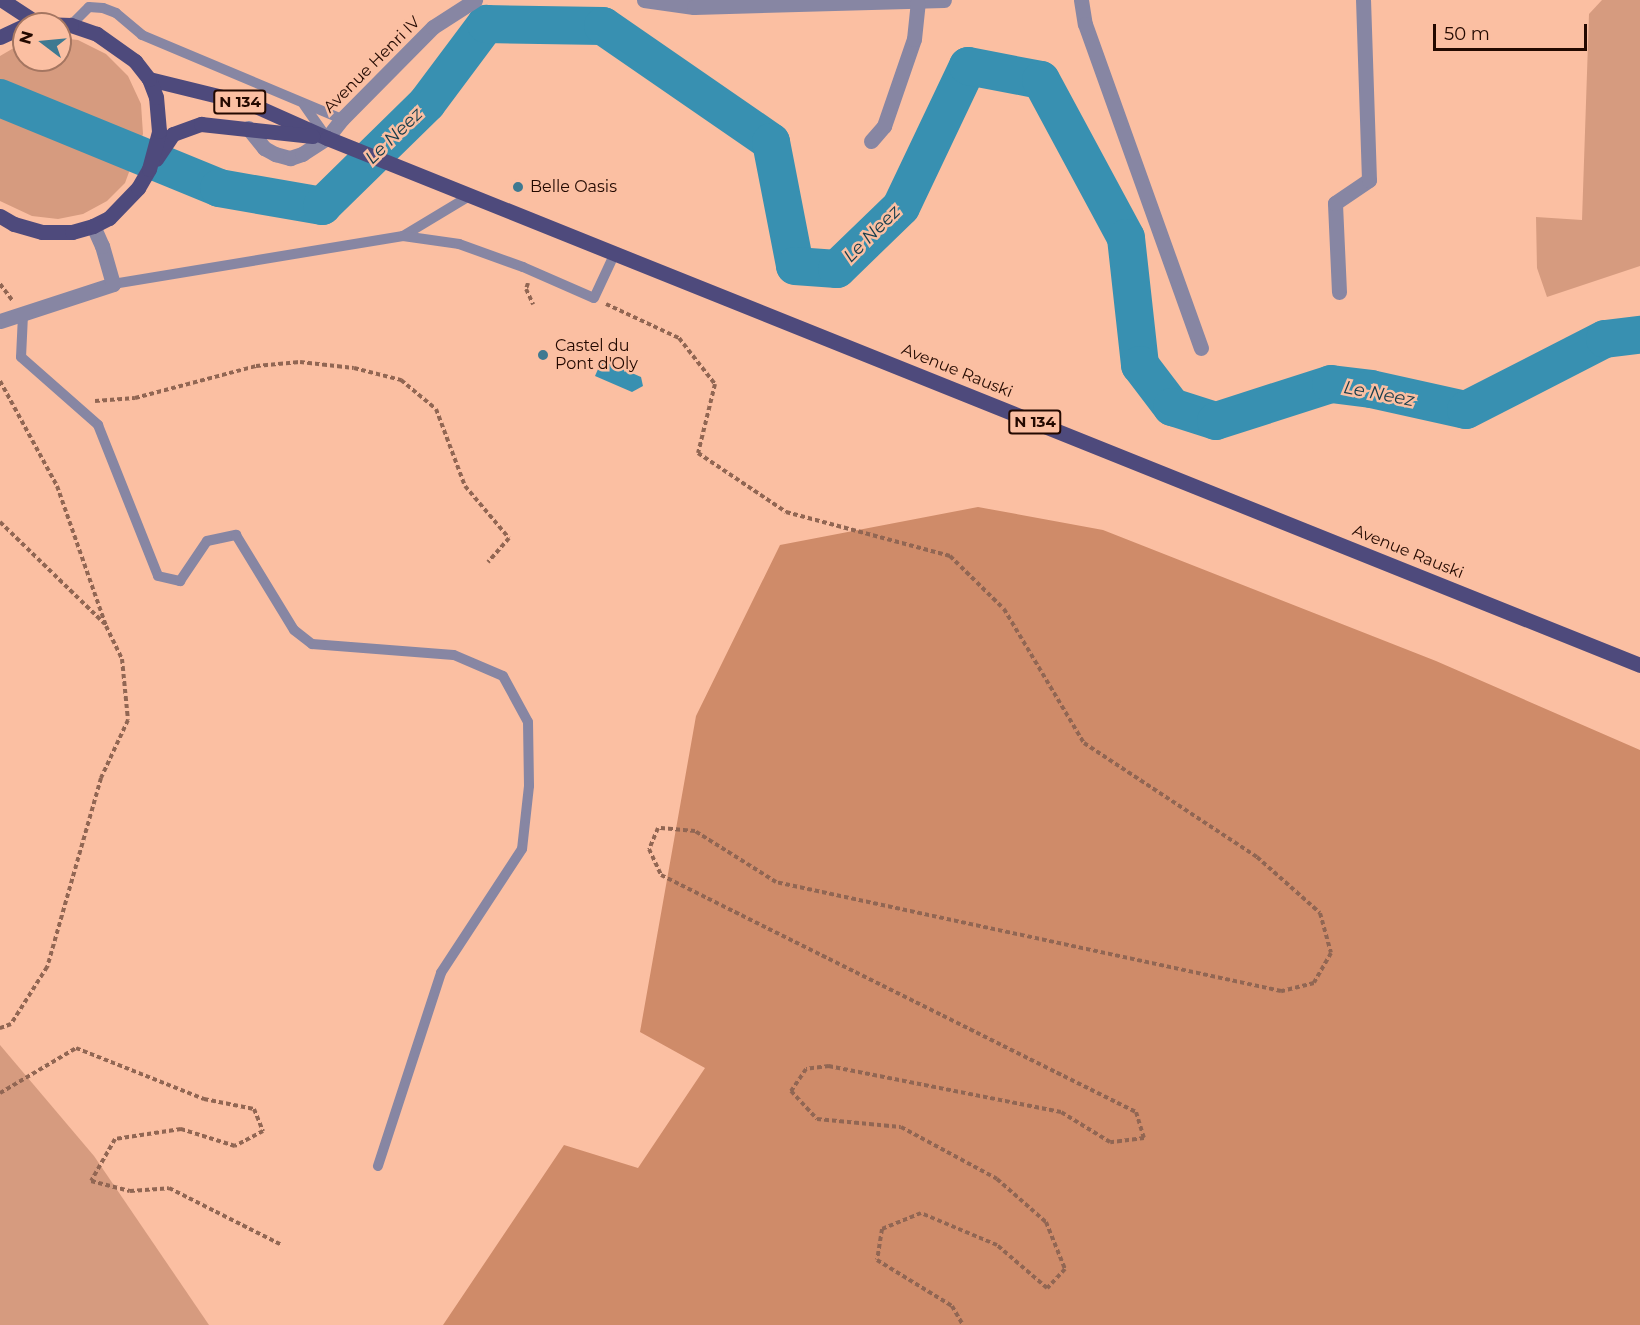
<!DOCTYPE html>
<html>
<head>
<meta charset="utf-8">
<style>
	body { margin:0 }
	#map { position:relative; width:1640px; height:1325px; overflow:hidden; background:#fbbfa2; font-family:Montserrat,sans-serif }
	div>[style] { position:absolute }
	.green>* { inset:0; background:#d69b7f }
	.forest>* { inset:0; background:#cf8b69 }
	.water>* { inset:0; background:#3890b1 }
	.river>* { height:38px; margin:-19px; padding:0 19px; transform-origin:19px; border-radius:19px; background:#3890b1 }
	.path>* { height:4px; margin-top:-2px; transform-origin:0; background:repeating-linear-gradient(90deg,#916653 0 4.5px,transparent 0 7.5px) }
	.lane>* { height:10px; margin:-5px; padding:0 5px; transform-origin:5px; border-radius:5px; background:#8786a3 }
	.street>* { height:15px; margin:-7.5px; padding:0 7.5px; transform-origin:7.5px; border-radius:7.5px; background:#8786a3 }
	.primary>* { height:15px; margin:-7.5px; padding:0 7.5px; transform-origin:7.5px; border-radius:7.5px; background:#4e4a7c }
	.dots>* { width:16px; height:16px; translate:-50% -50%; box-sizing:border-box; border:3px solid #fbbfa2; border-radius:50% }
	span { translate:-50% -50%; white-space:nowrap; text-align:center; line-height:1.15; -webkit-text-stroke:5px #fbbfa2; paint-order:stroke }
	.shield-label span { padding:2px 4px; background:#fbbfa2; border:2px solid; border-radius:4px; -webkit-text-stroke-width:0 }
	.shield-label { font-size:15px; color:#230900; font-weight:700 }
	.street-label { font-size:16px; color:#230900 }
	.poi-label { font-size:16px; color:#230900 }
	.left { translate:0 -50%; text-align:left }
	.water-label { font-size:18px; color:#163c4b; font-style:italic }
	.north { position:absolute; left:12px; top:12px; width:60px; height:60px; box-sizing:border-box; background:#fbbfa2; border:2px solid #a57661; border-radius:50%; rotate:286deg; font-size:16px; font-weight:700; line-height:24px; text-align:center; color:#230900 }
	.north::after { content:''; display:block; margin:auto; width:21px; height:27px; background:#3e7991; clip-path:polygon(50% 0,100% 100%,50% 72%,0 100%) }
	.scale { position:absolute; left:1433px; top:24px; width:154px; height:27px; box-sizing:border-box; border:3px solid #230900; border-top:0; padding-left:8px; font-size:18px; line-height:21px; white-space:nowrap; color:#230900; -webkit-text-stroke:4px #fbbfa2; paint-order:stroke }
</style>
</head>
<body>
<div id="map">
	<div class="green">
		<div style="clip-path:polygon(1602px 0,1640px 0,1640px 266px,1547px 297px,1537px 268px,1536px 217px,1582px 220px,1589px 14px)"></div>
		<div style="clip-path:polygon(60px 38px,78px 40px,106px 54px,128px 76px,141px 104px,143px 134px,125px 183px,107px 201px,83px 214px,58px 219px,32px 216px,0 201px,0 56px,24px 42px,24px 60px,60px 60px)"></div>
		<div style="clip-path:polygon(0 1045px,94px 1156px,209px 1325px,0 1325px)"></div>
	</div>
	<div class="forest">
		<div style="clip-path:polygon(978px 507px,1103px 530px,1436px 661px,1640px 750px,1640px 1325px,443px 1325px,564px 1145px,638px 1168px,705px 1068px,640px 1032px,696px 716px,780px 545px)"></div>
	</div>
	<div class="water">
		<div style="clip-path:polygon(602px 360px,641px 377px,643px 386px,632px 392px,595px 376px)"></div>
	</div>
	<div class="river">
		<div style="left:0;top:98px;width:237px;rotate:22.3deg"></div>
		<div style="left:219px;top:188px;width:105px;rotate:9.9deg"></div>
		<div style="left:322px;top:206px;width:147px;rotate:-44.4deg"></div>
		<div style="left:427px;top:103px;width:99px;rotate:-53.2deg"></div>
		<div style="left:486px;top:24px;width:117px;rotate:1deg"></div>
		<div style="left:603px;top:26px;width:204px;rotate:34.6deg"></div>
		<div style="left:771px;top:142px;width:126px;rotate:79deg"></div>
		<div style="left:795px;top:266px;width:42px;rotate:4.1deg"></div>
		<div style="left:837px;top:269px;width:89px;rotate:-44.1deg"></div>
		<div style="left:901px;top:207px;width:156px;rotate:-64.6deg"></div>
		<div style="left:968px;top:66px;width:74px;rotate:10.9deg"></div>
		<div style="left:1041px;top:80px;width:179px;rotate:61.7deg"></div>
		<div style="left:1126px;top:238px;width:128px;rotate:83.7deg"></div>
		<div style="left:1140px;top:365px;width:53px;rotate:52.7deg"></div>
		<div style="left:1172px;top:407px;width:46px;rotate:17.7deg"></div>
		<div style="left:1216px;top:421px;width:121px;rotate:-17.8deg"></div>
		<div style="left:1331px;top:384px;width:40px;rotate:7.1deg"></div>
		<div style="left:1371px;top:389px;width:97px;rotate:12.5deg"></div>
		<div style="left:1466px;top:410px;width:156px;rotate:-27.1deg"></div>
		<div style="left:1605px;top:339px;width:35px;rotate:-7deg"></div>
	</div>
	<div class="path">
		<div style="left:528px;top:283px;width:6px;rotate:108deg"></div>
		<div style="left:526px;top:289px;width:17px;rotate:65deg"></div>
		<div style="left:0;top:284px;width:20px;rotate:53deg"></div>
		<div style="left:606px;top:304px;width:81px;rotate:25deg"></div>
		<div style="left:679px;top:338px;width:58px;rotate:52deg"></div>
		<div style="left:715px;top:384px;width:71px;rotate:103.8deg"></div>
		<div style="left:698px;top:453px;width:106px;rotate:33.8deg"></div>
		<div style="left:786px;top:512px;width:170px;rotate:15deg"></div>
		<div style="left:950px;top:556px;width:76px;rotate:44.5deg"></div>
		<div style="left:1004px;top:609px;width:156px;rotate:59.2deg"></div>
		<div style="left:1084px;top:743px;width:207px;rotate:33.4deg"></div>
		<div style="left:1257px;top:857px;width:84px;rotate:41.6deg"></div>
		<div style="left:1320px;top:913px;width:41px;rotate:74.6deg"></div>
		<div style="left:1331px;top:953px;width:34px;rotate:120deg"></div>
		<div style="left:1314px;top:983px;width:34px;rotate:166deg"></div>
		<div style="left:1281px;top:991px;width:517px;rotate:-167.82deg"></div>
		<div style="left:776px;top:882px;width:96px;rotate:-147.8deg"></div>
		<div style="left:695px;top:831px;width:37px;rotate:-175deg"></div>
		<div style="left:658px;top:828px;width:23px;rotate:113deg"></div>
		<div style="left:649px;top:849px;width:29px;rotate:65deg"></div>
		<div style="left:661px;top:875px;width:531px;rotate:26.52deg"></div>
		<div style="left:1136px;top:1112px;width:27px;rotate:73deg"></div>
		<div style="left:1144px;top:1138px;width:34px;rotate:173deg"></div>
		<div style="left:1110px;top:1142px;width:57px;rotate:-148.5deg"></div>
		<div style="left:1061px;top:1112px;width:237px;rotate:-168.8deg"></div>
		<div style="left:829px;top:1066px;width:23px;rotate:173deg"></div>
		<div style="left:806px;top:1069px;width:27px;rotate:124deg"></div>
		<div style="left:791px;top:1091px;width:38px;rotate:47deg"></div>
		<div style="left:817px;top:1119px;width:84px;rotate:5.4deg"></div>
		<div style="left:901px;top:1127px;width:109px;rotate:28.4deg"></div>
		<div style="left:997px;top:1179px;width:65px;rotate:41.3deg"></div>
		<div style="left:1046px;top:1222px;width:51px;rotate:68deg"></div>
		<div style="left:1065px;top:1269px;width:26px;rotate:133deg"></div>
		<div style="left:1047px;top:1288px;width:66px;rotate:-139.3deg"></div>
		<div style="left:997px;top:1245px;width:82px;rotate:-157.2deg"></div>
		<div style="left:921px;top:1213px;width:42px;rotate:157.7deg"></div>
		<div style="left:882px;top:1229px;width:31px;rotate:99deg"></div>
		<div style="left:877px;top:1260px;width:88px;rotate:31.5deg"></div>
		<div style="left:952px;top:1306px;width:22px;rotate:60deg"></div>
		<div style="left:0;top:381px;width:119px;rotate:61.5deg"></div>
		<div style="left:57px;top:486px;width:148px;rotate:70.7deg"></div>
		<div style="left:106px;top:626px;width:37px;rotate:64deg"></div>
		<div style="left:122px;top:659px;width:61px;rotate:84.4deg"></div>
		<div style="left:128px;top:720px;width:64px;rotate:115deg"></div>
		<div style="left:101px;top:778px;width:197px;rotate:105.9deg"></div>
		<div style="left:47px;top:967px;width:67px;rotate:122.3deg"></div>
		<div style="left:11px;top:1024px;width:12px;rotate:160deg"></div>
		<div style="left:95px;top:401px;width:40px;rotate:-4.3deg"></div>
		<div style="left:135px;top:398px;width:125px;rotate:-14.8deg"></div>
		<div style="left:256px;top:366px;width:44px;rotate:-5.2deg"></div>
		<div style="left:300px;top:362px;width:54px;rotate:6.3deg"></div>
		<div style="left:354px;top:368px;width:49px;rotate:14.3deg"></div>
		<div style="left:401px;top:380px;width:45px;rotate:39.6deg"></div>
		<div style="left:436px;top:409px;width:82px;rotate:69.4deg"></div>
		<div style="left:465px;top:486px;width:68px;rotate:49.8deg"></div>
		<div style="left:509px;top:538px;width:32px;rotate:131deg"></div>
		<div style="left:0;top:522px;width:146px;rotate:44.2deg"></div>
		<div style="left:0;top:1093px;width:88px;rotate:-30.6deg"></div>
		<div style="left:76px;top:1048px;width:138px;rotate:21.7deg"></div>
		<div style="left:204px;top:1099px;width:51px;rotate:11.3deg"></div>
		<div style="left:254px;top:1109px;width:24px;rotate:68deg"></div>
		<div style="left:263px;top:1131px;width:32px;rotate:152deg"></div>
		<div style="left:235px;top:1146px;width:57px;rotate:-162.5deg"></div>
		<div style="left:181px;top:1129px;width:67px;rotate:171.4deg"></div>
		<div style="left:115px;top:1139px;width:48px;rotate:119.7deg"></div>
		<div style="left:91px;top:1181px;width:40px;rotate:14.4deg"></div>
		<div style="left:130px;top:1191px;width:39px;rotate:-4deg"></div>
		<div style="left:169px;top:1188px;width:127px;rotate:26.8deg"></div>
	</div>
	<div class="lane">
		<div style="left:71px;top:25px;width:25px;rotate:-45deg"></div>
		<div style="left:89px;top:7px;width:14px;rotate:4deg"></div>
		<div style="left:103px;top:8px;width:14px;rotate:21deg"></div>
		<div style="left:116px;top:13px;width:34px;rotate:40deg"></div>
		<div style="left:142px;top:35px;width:217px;rotate:22.8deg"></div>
		<div style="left:304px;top:105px;width:39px;rotate:55deg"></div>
		<div style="left:403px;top:236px;width:79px;rotate:-31.1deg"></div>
		<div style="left:113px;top:284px;width:294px;rotate:-9.4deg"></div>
		<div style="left:403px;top:236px;width:57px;rotate:8.1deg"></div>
		<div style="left:459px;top:244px;width:68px;rotate:19.8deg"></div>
		<div style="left:523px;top:267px;width:77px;rotate:23.6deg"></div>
		<div style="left:594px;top:298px;width:50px;rotate:-65deg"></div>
		<div style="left:23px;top:315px;width:42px;rotate:92.7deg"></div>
		<div style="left:21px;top:357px;width:103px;rotate:41.4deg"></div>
		<div style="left:98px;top:425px;width:162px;rotate:68.3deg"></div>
		<div style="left:158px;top:576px;width:23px;rotate:13deg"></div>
		<div style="left:180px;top:581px;width:48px;rotate:-56deg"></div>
		<div style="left:207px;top:541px;width:30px;rotate:-12deg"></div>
		<div style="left:236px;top:535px;width:111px;rotate:58.6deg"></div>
		<div style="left:294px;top:630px;width:23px;rotate:38deg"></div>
		<div style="left:312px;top:644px;width:142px;rotate:4.4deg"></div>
		<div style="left:454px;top:655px;width:53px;rotate:23.2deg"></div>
		<div style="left:503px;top:676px;width:52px;rotate:61.5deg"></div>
		<div style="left:528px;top:722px;width:64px;rotate:89.1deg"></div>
		<div style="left:529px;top:786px;width:63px;rotate:96.3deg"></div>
		<div style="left:522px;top:849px;width:148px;rotate:123.2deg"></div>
		<div style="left:441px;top:973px;width:203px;rotate:108.1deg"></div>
	</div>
	<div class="street">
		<div style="left:644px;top:0;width:50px;rotate:8deg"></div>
		<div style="left:694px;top:7px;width:250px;rotate:-1.6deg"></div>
		<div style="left:1081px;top:0;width:24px;rotate:81deg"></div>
		<div style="left:1085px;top:24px;width:344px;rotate:70.3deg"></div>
		<div style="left:248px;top:128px;width:26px;rotate:51deg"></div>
		<div style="left:264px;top:148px;width:13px;rotate:29deg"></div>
		<div style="left:275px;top:154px;width:16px;rotate:15deg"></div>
		<div style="left:290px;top:158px;width:13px;rotate:-18deg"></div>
		<div style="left:302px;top:154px;width:30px;rotate:-33deg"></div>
		<div style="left:327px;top:138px;width:24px;rotate:-52deg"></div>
		<div style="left:342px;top:119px;width:129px;rotate:-45.3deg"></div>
		<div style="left:433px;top:27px;width:50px;rotate:-32.7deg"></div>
		<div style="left:871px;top:141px;width:20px;rotate:-49deg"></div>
		<div style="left:884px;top:126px;width:92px;rotate:-71deg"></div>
		<div style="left:914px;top:39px;width:38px;rotate:-84deg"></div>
		<div style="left:1339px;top:292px;width:89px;rotate:-92.6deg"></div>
		<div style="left:1335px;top:203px;width:41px;rotate:-34.1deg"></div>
		<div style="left:1369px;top:180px;width:180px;rotate:-91.9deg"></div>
		<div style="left:0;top:321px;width:119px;rotate:-18.1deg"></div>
		<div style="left:113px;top:284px;width:40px;rotate:-106deg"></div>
		<div style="left:102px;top:246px;width:22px;rotate:-114deg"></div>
	</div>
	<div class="primary">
		<div style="left:2px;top:0;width:42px;rotate:33.3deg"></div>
		<div style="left:0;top:37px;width:26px;rotate:-25deg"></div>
		<div style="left:149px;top:79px;width:105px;rotate:13.8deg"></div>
		<div style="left:251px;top:104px;width:83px;rotate:24.1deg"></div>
		<div style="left:327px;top:138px;width:1415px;rotate:21.87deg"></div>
		<div style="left:156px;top:159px;width:30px;rotate:-56deg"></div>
		<div style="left:173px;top:134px;width:30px;rotate:-20deg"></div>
		<div style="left:201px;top:124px;width:112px;rotate:6.2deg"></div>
		<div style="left:0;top:216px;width:16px;rotate:30deg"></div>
		<div style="left:14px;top:224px;width:29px;rotate:16deg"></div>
		<div style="left:42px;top:232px;width:30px"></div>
		<div style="left:72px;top:232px;width:22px;rotate:-16deg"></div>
		<div style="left:93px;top:226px;width:18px;rotate:-27deg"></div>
		<div style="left:109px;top:218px;width:42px;rotate:-46deg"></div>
		<div style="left:138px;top:188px;width:22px;rotate:-60deg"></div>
		<div style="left:149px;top:169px;width:39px;rotate:-75deg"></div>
		<div style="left:159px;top:131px;width:34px;rotate:-95deg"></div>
		<div style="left:156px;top:97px;width:19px;rotate:-111deg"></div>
		<div style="left:149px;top:79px;width:23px;rotate:-128deg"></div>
		<div style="left:135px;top:61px;width:47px;rotate:-144.6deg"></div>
		<div style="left:97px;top:34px;width:28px;rotate:-161deg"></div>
		<div style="left:71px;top:25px;width:38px;rotate:-178deg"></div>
	</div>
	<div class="dots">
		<div style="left:518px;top:187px;background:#3e7991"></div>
		<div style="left:543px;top:355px;background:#3e7991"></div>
	</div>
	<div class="shield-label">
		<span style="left:240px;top:102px">N 134</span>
		<span style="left:1035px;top:422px">N 134</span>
	</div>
	<div class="street-label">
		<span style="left:372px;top:65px;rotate:-45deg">Avenue Henri IV</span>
		<span style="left:957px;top:371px;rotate:22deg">Avenue Rauski</span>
		<span style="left:1408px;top:552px;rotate:22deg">Avenue Rauski</span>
	</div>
	<div class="poi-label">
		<span class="left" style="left:530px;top:187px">Belle Oasis</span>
		<span class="left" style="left:555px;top:355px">Castel du<br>Pont d'Oly</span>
	</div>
	<div class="water-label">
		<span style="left:394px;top:136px;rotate:-44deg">Le Neez</span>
		<span style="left:872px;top:234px;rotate:-45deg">Le Neez</span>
		<span style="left:1379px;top:394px;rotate:11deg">Le Neez</span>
	</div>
	<div class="north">N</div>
	<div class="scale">50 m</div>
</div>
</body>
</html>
